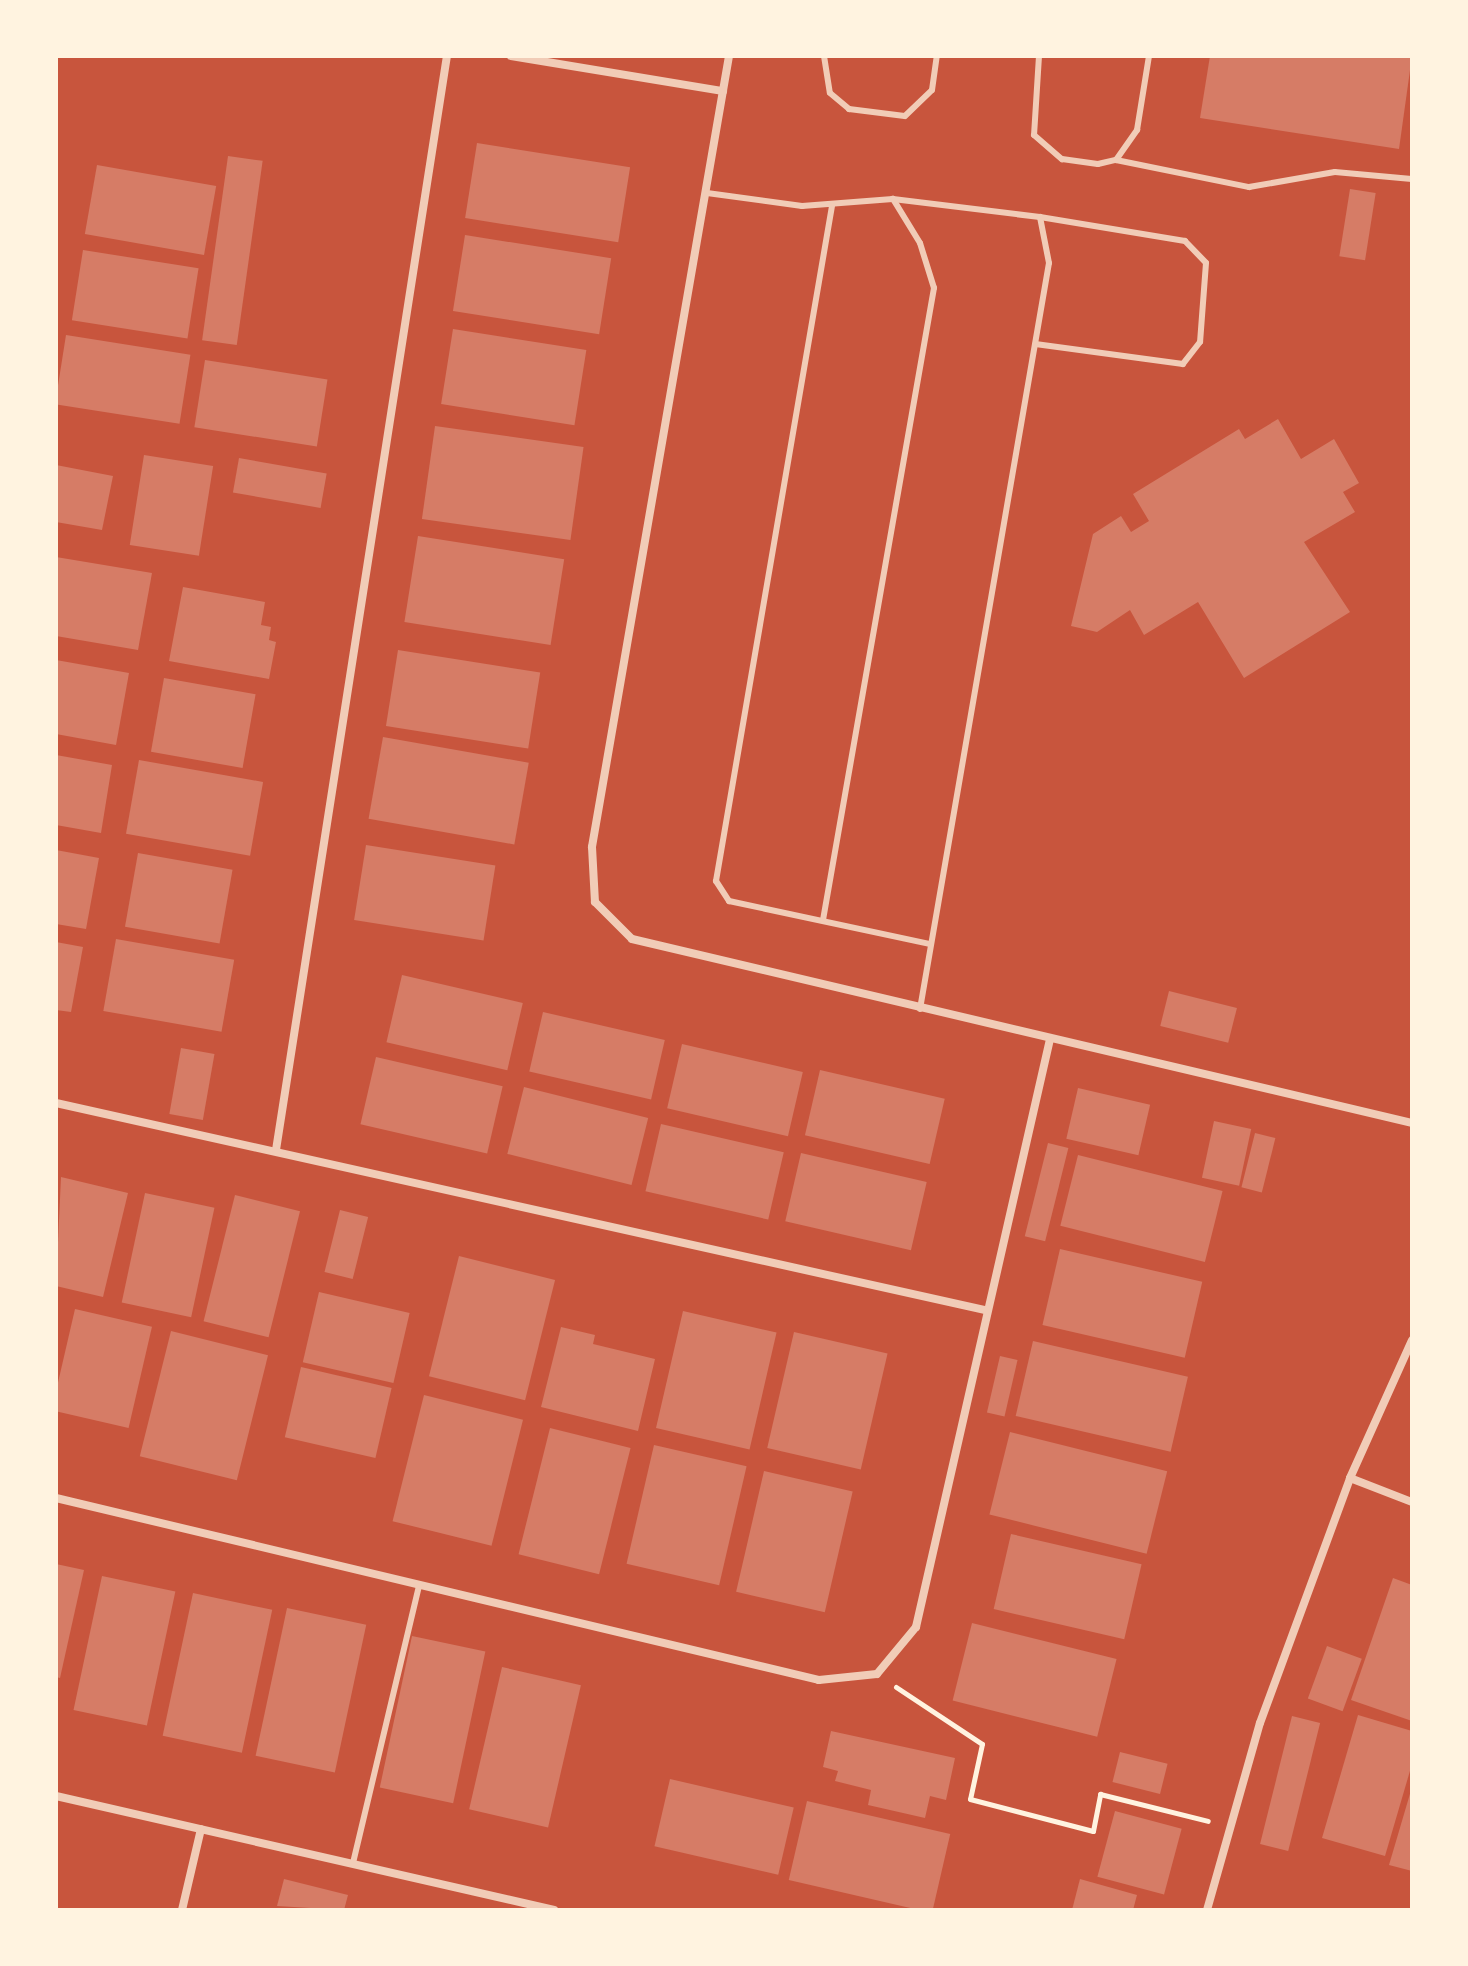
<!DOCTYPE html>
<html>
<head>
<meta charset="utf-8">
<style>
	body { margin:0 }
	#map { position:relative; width:1468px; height:1966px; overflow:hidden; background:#c8553d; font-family:Manrope,sans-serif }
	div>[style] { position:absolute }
	.building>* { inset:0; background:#d67c66; transform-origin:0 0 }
	.path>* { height:5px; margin:-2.5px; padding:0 2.5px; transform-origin:2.5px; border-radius:2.5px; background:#fff3e0 }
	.service>* { height:6px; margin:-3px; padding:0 3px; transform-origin:3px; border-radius:3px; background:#f1ccb7 }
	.minor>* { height:8px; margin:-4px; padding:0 4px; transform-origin:4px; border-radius:4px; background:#f1ccb7 }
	span { translate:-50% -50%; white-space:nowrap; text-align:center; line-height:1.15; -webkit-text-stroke:7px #fff3e0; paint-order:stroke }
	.frame { position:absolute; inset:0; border:58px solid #fff3e0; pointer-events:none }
</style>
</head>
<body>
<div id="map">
	<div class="building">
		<div style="clip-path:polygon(1210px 56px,1412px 56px,1399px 149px,1200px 118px)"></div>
		<div style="left:477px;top:143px;width:155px;height:76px;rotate:9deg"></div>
		<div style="left:228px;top:156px;width:35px;height:186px;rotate:8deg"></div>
		<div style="left:97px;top:165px;width:121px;height:70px;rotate:10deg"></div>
		<div style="left:1350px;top:189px;width:26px;height:68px;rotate:9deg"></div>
		<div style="left:465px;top:235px;width:148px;height:77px;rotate:9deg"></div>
		<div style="left:83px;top:250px;width:117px;height:71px;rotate:9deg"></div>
		<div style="left:453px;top:329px;width:135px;height:76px;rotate:9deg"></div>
		<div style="left:66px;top:335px;width:126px;height:70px;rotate:9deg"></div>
		<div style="left:205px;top:360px;width:124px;height:68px;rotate:9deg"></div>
		<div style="clip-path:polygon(1278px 419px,1301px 459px,1334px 439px,1359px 483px,1343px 492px,1355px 512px,1304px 542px,1350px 612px,1244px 678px,1198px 602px,1144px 635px,1130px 610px,1097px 632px,1071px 626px,1093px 534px,1121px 516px,1131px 532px,1149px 521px,1133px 494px,1239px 429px,1245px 439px)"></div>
		<div style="left:435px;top:426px;width:150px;height:94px;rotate:8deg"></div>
		<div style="left:144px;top:455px;width:70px;height:91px;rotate:9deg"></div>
		<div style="left:239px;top:458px;width:89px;height:35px;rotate:10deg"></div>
		<div style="clip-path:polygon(56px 465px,113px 476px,102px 530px,56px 522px)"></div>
		<div style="left:418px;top:536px;width:148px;height:87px;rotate:9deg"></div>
		<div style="clip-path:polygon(56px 557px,152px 573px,138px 650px,56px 636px)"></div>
		<div style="clip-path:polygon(183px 587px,265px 602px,261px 625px,271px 627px,269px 640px,276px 642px,269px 679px,169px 661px)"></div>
		<div style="left:398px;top:650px;width:144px;height:77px;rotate:9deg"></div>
		<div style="clip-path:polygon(56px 660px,129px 673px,116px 745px,56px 734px)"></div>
		<div style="left:164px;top:678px;width:93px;height:75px;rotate:10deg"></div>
		<div style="left:383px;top:737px;width:148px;height:83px;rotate:10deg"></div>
		<div style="clip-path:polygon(56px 755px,112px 765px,101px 833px,56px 825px)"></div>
		<div style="left:139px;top:760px;width:126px;height:75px;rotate:10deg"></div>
		<div style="left:366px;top:845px;width:131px;height:76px;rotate:9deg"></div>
		<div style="clip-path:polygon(56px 850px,99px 858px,86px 929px,56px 924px)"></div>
		<div style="left:138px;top:853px;width:96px;height:75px;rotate:10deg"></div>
		<div style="left:116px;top:939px;width:120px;height:73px;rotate:10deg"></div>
		<div style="clip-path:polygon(56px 942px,83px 947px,71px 1012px,56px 1010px)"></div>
		<div style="left:402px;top:975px;width:124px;height:69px;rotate:13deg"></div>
		<div style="left:1169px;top:991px;width:70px;height:36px;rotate:14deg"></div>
		<div style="left:543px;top:1012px;width:125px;height:61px;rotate:13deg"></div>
		<div style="left:682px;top:1044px;width:124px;height:66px;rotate:13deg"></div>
		<div style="left:181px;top:1048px;width:34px;height:67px;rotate:10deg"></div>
		<div style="left:376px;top:1057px;width:130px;height:69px;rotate:13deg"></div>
		<div style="left:820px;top:1070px;width:128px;height:67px;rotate:13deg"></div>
		<div style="left:524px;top:1087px;width:128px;height:69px;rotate:14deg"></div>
		<div style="left:1078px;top:1088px;width:74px;height:52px;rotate:13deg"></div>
		<div style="left:1214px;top:1121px;width:38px;height:58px;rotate:12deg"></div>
		<div style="left:661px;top:1124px;width:126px;height:69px;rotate:13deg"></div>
		<div style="left:1255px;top:1133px;width:21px;height:56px;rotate:14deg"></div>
		<div style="left:1048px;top:1143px;width:21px;height:96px;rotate:14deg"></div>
		<div style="left:801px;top:1153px;width:129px;height:70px;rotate:13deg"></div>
		<div style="left:1078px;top:1155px;width:149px;height:73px;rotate:14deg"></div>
		<div style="clip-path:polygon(61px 1177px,128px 1193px,103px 1297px,56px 1286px)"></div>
		<div style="left:145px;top:1193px;width:71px;height:112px;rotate:12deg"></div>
		<div style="left:235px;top:1195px;width:67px;height:130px;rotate:14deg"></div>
		<div style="left:340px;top:1210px;width:29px;height:64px;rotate:14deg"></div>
		<div style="left:1060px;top:1249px;width:146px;height:78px;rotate:13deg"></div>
		<div style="left:459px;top:1256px;width:99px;height:124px;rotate:14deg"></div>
		<div style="left:319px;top:1292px;width:93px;height:72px;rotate:13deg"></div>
		<div style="left:75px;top:1309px;width:79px;height:104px;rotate:13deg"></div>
		<div style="left:683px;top:1311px;width:96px;height:120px;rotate:13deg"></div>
		<div style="clip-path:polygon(561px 1327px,595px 1335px,593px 1344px,655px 1359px,638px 1431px,541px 1407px)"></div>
		<div style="left:171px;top:1331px;width:100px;height:129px;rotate:14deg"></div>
		<div style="left:794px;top:1332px;width:96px;height:119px;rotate:13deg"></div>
		<div style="left:1033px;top:1341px;width:159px;height:77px;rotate:13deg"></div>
		<div style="left:1000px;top:1356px;width:18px;height:58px;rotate:13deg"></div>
		<div style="left:301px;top:1367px;width:93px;height:72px;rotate:13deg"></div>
		<div style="left:424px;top:1395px;width:102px;height:130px;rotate:14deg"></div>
		<div style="left:550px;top:1428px;width:83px;height:130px;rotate:14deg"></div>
		<div style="left:1010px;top:1432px;width:162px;height:85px;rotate:14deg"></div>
		<div style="left:654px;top:1445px;width:95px;height:122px;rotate:13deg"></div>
		<div style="left:764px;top:1471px;width:91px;height:124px;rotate:13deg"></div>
		<div style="left:1011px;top:1534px;width:134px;height:77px;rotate:13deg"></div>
		<div style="clip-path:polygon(56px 1564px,84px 1570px,60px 1678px,56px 1677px)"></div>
		<div style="left:102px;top:1576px;width:75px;height:137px;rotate:12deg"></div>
		<div style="clip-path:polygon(1393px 1578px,1412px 1585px,1412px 1721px,1351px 1700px)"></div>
		<div style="left:193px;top:1593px;width:81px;height:146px;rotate:12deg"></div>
		<div style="left:287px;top:1608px;width:81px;height:151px;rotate:12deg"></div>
		<div style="left:972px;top:1623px;width:149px;height:80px;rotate:14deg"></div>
		<div style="left:412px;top:1636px;width:75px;height:155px;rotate:12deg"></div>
		<div style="left:1327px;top:1646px;width:37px;height:56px;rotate:20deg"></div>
		<div style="left:502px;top:1667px;width:81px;height:146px;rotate:13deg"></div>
		<div style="clip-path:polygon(1358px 1715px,1412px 1731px,1412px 1764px,1385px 1856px,1322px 1838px)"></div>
		<div style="left:1292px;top:1716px;width:29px;height:132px;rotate:14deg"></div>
		<div style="clip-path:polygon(831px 1731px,955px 1758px,946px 1800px,930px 1796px,925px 1818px,868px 1805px,871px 1790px,835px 1781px,838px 1771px,823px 1767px)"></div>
		<div style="left:1120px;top:1752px;width:49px;height:31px;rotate:14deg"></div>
		<div style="left:670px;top:1779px;width:127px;height:69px;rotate:13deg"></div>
		<div style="clip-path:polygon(1412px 1787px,1412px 1871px,1389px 1865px)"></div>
		<div style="left:807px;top:1801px;width:147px;height:81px;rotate:13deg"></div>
		<div style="left:1115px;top:1811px;width:69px;height:68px;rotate:15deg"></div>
		<div style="clip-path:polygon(284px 1879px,348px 1895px,344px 1910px,277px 1906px)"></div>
		<div style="clip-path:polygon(1080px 1879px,1137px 1895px,1133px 1910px,1072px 1910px)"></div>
	</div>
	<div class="path">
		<div style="left:896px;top:1687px;width:103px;rotate:33.5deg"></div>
		<div style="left:982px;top:1744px;width:56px;rotate:102.3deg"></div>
		<div style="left:970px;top:1799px;width:127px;rotate:14.6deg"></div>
		<div style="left:1093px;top:1831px;width:38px;rotate:-79deg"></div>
		<div style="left:1100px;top:1794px;width:111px;rotate:14deg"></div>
	</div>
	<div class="service">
		<div style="left:824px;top:56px;width:37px;rotate:81deg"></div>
		<div style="left:830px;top:93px;width:25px;rotate:40deg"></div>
		<div style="left:849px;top:109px;width:56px;rotate:7.1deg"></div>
		<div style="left:905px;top:116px;width:37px;rotate:-44deg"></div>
		<div style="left:932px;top:90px;width:34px;rotate:-82deg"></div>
		<div style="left:1039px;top:56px;width:79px;rotate:93.6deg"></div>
		<div style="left:1034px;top:135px;width:37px;rotate:41deg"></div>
		<div style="left:1062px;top:159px;width:36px;rotate:8deg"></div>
		<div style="left:1098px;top:164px;width:18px;rotate:-13deg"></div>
		<div style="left:1116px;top:160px;width:37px;rotate:-55deg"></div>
		<div style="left:1137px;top:130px;width:75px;rotate:-80.8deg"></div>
		<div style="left:1116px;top:160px;width:136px;rotate:11.5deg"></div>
		<div style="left:1249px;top:187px;width:87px;rotate:-9.9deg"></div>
		<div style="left:1335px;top:172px;width:77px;rotate:5.2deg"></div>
		<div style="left:707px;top:193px;width:96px;rotate:7.8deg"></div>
		<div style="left:802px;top:206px;width:91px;rotate:-4.4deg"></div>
		<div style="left:893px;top:199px;width:148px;rotate:7deg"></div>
		<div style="left:1040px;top:217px;width:147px;rotate:9.4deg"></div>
		<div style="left:1185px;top:241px;width:30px;rotate:46deg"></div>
		<div style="left:1206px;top:263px;width:79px;rotate:94.3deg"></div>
		<div style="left:1200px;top:342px;width:28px;rotate:128deg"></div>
		<div style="left:1183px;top:364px;width:149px;rotate:-172.3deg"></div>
		<div style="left:832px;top:206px;width:685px;rotate:99.75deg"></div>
		<div style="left:716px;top:881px;width:24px;rotate:57deg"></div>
		<div style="left:729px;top:901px;width:206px;rotate:12.1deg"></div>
		<div style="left:823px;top:920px;width:642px;rotate:-80.04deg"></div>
		<div style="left:934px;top:288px;width:47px;rotate:-107.3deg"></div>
		<div style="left:920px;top:243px;width:52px;rotate:-121.5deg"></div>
		<div style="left:920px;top:1009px;width:757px;rotate:-80.19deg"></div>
		<div style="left:1049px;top:263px;width:47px;rotate:-101.1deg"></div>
		<div style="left:353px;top:1863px;width:286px;rotate:-76.6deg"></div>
	</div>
	<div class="minor">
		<div style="left:511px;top:56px;width:215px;rotate:9.4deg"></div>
		<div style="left:729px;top:56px;width:803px;rotate:99.83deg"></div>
		<div style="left:592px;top:847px;width:55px;rotate:86.9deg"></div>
		<div style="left:595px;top:902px;width:52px;rotate:45deg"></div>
		<div style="left:632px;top:939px;width:801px;rotate:13.27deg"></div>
		<div style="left:56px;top:1103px;width:951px;rotate:12.57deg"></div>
		<div style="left:276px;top:1150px;width:1107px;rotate:-81.12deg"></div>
		<div style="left:1350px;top:1478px;width:66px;rotate:21.2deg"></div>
		<div style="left:56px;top:1498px;width:784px;rotate:13.42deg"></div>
		<div style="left:819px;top:1680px;width:58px;rotate:-5.9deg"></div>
		<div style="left:877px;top:1674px;width:61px;rotate:-50.3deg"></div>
		<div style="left:916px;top:1627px;width:603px;rotate:-77.16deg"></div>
		<div style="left:56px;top:1796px;width:511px;rotate:12.89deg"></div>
		<div style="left:182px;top:1910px;width:83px;rotate:-76.8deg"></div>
		<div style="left:1207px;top:1910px;width:194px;rotate:-74.2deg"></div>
		<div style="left:1260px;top:1723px;width:261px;rotate:-69.8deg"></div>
		<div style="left:1350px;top:1478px;width:151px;rotate:-65.8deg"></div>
	</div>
	<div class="frame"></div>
</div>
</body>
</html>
